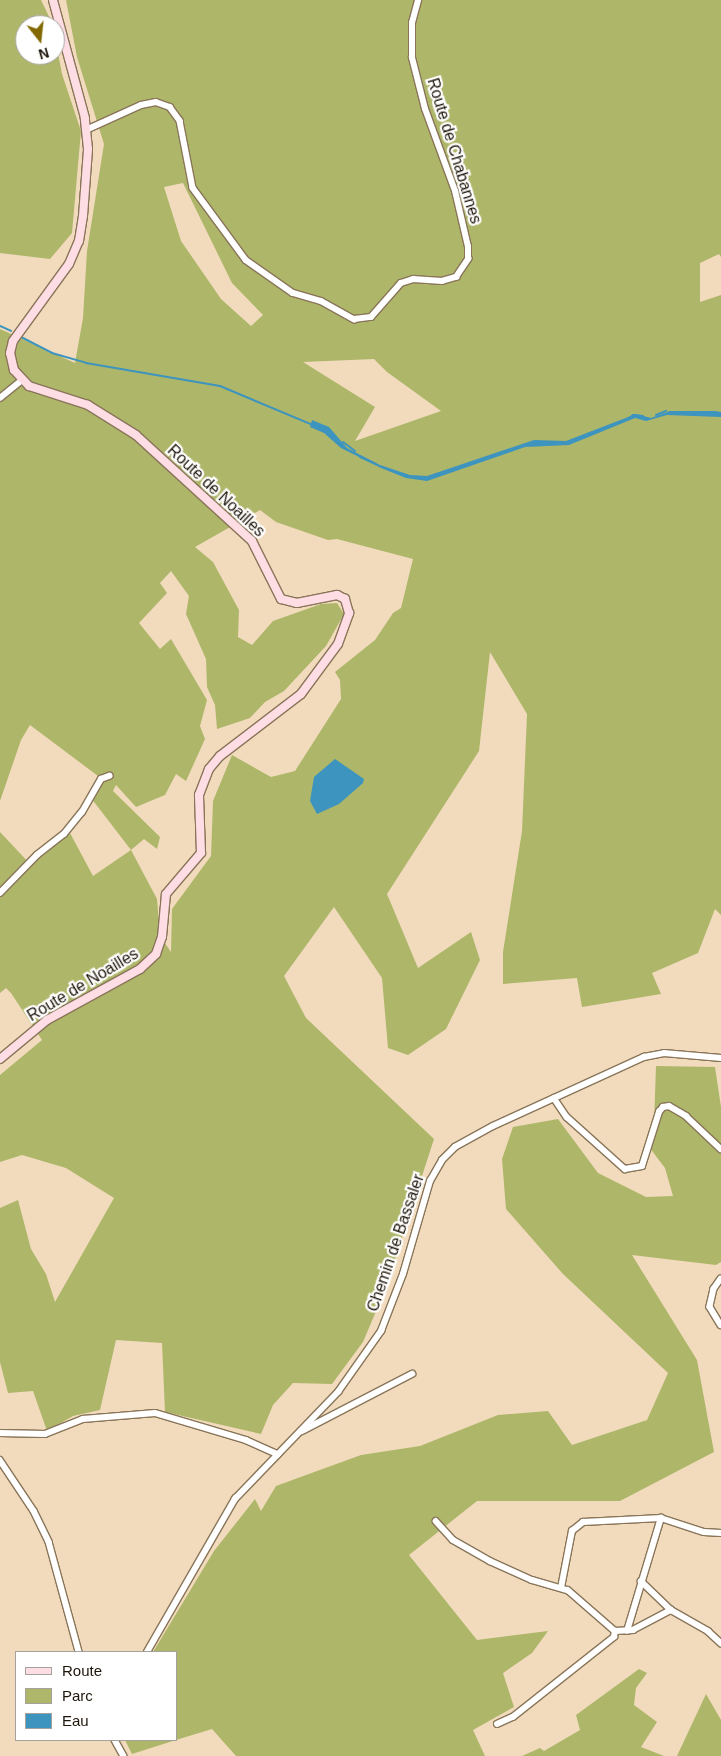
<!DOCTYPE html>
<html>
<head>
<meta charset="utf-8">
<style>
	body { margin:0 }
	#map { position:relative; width:721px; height:1756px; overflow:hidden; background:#f1dbbc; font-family:Arial,sans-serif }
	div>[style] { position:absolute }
	.green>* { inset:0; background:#aeb669 }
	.water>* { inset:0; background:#3c94bf }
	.stream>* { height:2px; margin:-1px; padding:0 1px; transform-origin:1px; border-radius:1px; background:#3c94bf }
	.roads { filter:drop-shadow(1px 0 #897559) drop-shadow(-1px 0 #897559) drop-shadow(0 1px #897559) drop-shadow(0 -1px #897559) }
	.street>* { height:5.5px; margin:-2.75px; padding:0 2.75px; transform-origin:2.75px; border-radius:2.75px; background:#fff }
	.secondary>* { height:8px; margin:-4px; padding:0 4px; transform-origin:4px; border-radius:4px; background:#fedde5 }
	span { translate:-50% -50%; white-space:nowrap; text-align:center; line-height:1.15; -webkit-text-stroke:4.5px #fff; paint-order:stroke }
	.street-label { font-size:16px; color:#1e160b }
	.legend { position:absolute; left:15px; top:1651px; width:162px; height:90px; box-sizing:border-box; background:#fff; border:1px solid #a5a29d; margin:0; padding:6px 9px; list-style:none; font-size:15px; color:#1e160b }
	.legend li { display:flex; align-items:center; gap:10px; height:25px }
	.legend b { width:25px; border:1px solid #a5a29d }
	.north { position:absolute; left:15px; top:15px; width:50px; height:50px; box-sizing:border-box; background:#fff; border:1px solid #a5a29d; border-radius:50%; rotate:164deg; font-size:14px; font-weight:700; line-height:20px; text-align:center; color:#1e160b }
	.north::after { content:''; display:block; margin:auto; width:18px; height:22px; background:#836902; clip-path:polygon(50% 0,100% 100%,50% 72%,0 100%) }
</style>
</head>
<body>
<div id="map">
	<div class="green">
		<div style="clip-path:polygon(0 0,41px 0,53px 25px,25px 25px,25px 55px,55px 55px,55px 37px,62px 74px,81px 131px,72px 233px,50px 259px,0 253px)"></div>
		<div style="clip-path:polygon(evenodd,66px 0,721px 0,721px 257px,719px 254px,700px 263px,700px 302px,721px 295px,721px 915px,715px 909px,698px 953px,652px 973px,661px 994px,582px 1007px,577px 978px,503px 984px,503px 952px,522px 831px,527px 714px,490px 652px,479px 751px,387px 894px,418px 968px,471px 932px,480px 960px,446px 1029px,408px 1055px,388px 1048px,382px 978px,334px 907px,284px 976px,306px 1018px,434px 1139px,385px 1290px,363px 1342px,332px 1384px,293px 1383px,273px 1405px,261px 1434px,165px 1412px,162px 1343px,116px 1340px,100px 1410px,73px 1416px,47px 1431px,33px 1391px,8px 1393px,0 1362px,0 1208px,18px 1200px,31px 1249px,46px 1274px,55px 1302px,114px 1198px,66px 1168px,22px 1155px,0 1162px,0 1075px,42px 1040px,11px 993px,6px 988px,0 993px,0 832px,31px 865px,70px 833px,93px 876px,131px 850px,88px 794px,98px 776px,30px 725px,21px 740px,0 801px,0 329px,75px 363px,83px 318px,87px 251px,104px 144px,77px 57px,66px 0,183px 183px,232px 283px,263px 315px,251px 326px,221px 299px,181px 241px,164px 187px,183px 183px,66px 0,374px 359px,387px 372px,441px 411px,355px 441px,375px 407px,303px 362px,374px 359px,66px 0,260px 510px,276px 522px,328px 540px,337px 539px,413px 559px,401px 608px,393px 613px,375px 640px,335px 672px,340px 680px,341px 699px,295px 771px,271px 777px,232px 755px,213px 801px,211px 856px,172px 909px,171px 952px,160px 936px,157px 899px,131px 850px,144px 839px,157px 849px,160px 837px,113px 791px,116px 785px,136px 807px,165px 795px,176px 774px,186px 781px,205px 739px,200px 726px,207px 700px,171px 639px,160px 649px,139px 623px,167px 593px,160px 583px,171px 571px,189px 596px,186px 614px,206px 659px,207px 687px,215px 705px,217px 729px,250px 718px,265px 702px,284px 691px,326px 646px,344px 614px,337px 603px,321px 604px,273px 621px,252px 645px,238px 637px,239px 610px,213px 562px,195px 547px,260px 510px)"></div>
		<div style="clip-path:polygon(656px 1066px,715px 1067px,721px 1107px,721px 1262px,716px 1265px,632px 1255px,697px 1360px,714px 1452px,620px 1501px,477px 1501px,409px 1555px,477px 1640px,548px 1631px,532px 1653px,503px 1673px,514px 1707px,473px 1730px,485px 1756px,236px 1756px,212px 1729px,176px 1740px,176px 1652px,153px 1652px,214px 1551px,255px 1499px,261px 1511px,276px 1486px,361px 1455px,420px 1446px,498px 1415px,548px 1411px,572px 1445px,647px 1420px,668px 1373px,563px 1274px,506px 1209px,502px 1159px,513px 1127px,558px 1119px,598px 1173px,646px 1197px,673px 1196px,665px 1168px,646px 1143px,654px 1125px)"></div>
		<div style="clip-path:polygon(639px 1669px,647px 1673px,636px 1688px,634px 1705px,657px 1722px,641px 1747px,664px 1756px,522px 1756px,540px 1748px,544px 1751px,580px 1730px,576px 1715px)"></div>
		<div style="clip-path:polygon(706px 1694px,721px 1720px,721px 1756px,677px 1756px)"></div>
		<div style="clip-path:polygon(125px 1740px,176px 1740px,132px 1754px)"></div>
	</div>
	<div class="water">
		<div style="clip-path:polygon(670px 411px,715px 411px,721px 412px,721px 417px,667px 415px,646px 421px,635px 418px,569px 445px,525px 447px,427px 481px,406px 478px,381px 468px,341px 448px,324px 433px,310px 427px,312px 420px,329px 427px,347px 448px,380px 465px,410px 475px,427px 476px,534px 440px,566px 441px,636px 414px,651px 418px)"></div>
		<div style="clip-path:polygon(335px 759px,364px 779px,363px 783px,339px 804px,317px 814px,310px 801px,314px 777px)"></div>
	</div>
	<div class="stream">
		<div style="left:0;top:326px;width:12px;rotate:24deg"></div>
		<div style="left:21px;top:337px;width:35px;rotate:27deg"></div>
		<div style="left:52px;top:353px;width:35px;rotate:16deg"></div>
		<div style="left:86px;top:363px;width:136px;rotate:9.7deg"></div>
		<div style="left:220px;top:386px;width:101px;rotate:22.8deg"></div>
		<div style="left:656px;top:415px;width:11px;rotate:-22deg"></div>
		<div style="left:629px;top:418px;width:5px;rotate:-37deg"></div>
		<div style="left:633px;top:415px;width:10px;rotate:6deg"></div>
		<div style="left:343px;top:442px;width:15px;rotate:37deg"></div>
		<div style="left:360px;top:457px;width:17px;rotate:24deg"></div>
	</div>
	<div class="roads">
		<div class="street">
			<div style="left:86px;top:130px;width:60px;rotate:-24.4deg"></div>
			<div style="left:141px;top:105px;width:15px;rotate:-11deg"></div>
			<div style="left:156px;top:102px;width:15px;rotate:20deg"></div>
			<div style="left:170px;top:107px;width:17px;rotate:54deg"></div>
			<div style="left:180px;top:121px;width:68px;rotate:79deg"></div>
			<div style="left:193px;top:188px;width:89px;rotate:53.6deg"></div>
			<div style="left:246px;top:260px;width:57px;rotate:35.1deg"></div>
			<div style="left:293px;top:293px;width:29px;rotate:16deg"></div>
			<div style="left:321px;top:301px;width:38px;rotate:29deg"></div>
			<div style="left:354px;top:319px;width:17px;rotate:-7deg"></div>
			<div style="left:371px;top:317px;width:45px;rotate:-48.6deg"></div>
			<div style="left:401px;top:283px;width:13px;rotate:-18deg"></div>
			<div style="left:413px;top:279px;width:29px;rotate:4deg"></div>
			<div style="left:442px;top:281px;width:15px;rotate:-16deg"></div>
			<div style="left:456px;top:277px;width:22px;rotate:-56deg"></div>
			<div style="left:468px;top:259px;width:12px;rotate:-90deg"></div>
			<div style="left:468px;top:247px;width:57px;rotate:-103.1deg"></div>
			<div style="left:455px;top:191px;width:87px;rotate:-110.1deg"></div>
			<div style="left:425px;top:109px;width:53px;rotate:-104.3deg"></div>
			<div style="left:412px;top:58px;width:35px;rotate:-90deg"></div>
			<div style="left:412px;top:23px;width:24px;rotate:-75deg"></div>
			<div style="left:0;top:398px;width:27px;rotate:-39deg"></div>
			<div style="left:0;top:893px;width:53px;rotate:-45.8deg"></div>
			<div style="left:37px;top:855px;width:34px;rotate:-38deg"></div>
			<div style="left:64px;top:834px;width:28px;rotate:-51deg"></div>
			<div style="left:82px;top:812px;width:38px;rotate:-60deg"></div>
			<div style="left:101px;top:779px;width:9px;rotate:-21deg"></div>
			<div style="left:554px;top:1098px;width:23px;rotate:56deg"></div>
			<div style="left:567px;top:1117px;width:78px;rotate:41.9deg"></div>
			<div style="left:625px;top:1169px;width:17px;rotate:-10deg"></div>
			<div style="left:642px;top:1166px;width:57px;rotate:-72.5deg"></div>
			<div style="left:659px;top:1112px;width:6px;rotate:-51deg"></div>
			<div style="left:663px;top:1107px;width:6px;rotate:-9deg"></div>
			<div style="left:669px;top:1106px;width:20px;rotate:30deg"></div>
			<div style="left:686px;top:1116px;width:48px;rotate:43.3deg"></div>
			<div style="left:721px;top:1279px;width:12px;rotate:125deg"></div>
			<div style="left:714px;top:1289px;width:18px;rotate:103deg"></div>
			<div style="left:710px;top:1307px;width:21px;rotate:59deg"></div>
			<div style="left:302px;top:1431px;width:124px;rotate:-27.4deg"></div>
			<div style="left:0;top:1433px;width:45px;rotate:1.3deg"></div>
			<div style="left:45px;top:1434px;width:41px;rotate:-21.5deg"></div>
			<div style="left:83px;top:1419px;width:72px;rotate:-4.8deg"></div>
			<div style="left:155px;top:1413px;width:95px;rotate:16.5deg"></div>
			<div style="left:246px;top:1440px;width:35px;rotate:24deg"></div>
			<div style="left:0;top:1460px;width:61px;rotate:56.3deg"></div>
			<div style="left:34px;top:1511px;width:34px;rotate:64deg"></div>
			<div style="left:49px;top:1542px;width:114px;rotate:74.7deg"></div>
			<div style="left:436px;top:1521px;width:25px;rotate:48deg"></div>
			<div style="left:453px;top:1540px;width:43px;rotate:29.6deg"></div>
			<div style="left:490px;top:1561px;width:46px;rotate:24.3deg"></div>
			<div style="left:532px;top:1580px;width:37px;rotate:16deg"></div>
			<div style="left:568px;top:1590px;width:62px;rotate:41.1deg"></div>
			<div style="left:615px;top:1631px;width:18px;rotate:-3deg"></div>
			<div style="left:633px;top:1630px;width:43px;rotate:-27.8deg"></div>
			<div style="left:641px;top:1581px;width:42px;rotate:44deg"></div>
			<div style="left:671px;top:1610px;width:43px;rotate:29.6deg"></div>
			<div style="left:708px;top:1631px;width:18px;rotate:43deg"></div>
			<div style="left:561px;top:1588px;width:58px;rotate:-79.1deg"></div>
			<div style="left:572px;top:1531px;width:14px;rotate:-39deg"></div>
			<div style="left:583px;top:1522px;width:78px;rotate:-2.9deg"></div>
			<div style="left:661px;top:1518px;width:45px;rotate:18deg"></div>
			<div style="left:704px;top:1532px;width:17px;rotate:3deg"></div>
			<div style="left:627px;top:1631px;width:118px;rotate:-73.3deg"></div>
			<div style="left:147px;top:1652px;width:177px;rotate:-60.1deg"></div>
			<div style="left:235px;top:1499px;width:149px;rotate:-46.1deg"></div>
			<div style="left:338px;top:1392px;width:75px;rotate:-54.8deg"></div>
			<div style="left:381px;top:1331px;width:61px;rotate:-68.9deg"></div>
			<div style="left:403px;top:1274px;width:97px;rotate:-73.8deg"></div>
			<div style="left:430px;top:1181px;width:24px;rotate:-60deg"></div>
			<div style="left:442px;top:1160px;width:18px;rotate:-45deg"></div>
			<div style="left:455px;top:1147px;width:43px;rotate:-28.9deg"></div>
			<div style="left:493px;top:1126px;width:166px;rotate:-24.6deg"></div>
			<div style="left:644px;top:1057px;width:20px;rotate:-11deg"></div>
			<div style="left:664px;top:1053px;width:57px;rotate:5deg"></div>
			<div style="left:497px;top:1724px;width:17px;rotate:-24deg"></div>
			<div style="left:513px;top:1717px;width:129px;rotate:-38.4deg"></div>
			<div style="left:614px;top:1637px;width:6px;rotate:-81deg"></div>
			<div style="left:115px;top:1740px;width:18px;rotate:61deg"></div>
		</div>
		<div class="secondary">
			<div style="left:0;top:1059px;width:61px;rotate:-39.7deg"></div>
			<div style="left:47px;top:1020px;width:106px;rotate:-28.7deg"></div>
			<div style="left:140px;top:969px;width:22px;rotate:-43deg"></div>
			<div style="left:156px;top:954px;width:18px;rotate:-71deg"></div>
			<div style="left:162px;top:937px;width:43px;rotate:-84.7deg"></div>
			<div style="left:166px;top:894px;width:54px;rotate:-49.5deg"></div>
			<div style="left:201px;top:853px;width:58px;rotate:-92deg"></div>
			<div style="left:199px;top:795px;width:28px;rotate:-69deg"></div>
			<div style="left:209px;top:769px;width:17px;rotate:-50deg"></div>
			<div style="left:220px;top:756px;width:102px;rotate:-37.4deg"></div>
			<div style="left:301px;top:694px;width:62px;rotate:-53.5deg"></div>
			<div style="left:338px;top:644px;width:33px;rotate:-70deg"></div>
			<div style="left:349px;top:613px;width:15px;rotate:-106deg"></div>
			<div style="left:345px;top:599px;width:9px;rotate:-153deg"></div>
			<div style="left:337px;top:595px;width:41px;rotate:168.7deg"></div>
			<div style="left:297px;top:603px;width:16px;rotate:-166deg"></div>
			<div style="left:281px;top:599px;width:65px;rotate:-116.6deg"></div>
			<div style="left:252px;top:541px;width:157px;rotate:-137.6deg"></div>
			<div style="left:136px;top:435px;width:57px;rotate:-148deg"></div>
			<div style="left:88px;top:405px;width:62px;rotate:-162.1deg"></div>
			<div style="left:29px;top:386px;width:22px;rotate:-133deg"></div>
			<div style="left:14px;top:370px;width:17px;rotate:-103deg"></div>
			<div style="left:10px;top:353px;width:12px;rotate:-76deg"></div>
			<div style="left:13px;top:341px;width:95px;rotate:-54deg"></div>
			<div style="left:69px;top:264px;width:25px;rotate:-67deg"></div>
			<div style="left:79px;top:241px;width:25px;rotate:-81deg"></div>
			<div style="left:83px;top:216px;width:67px;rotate:-85.7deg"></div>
			<div style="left:88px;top:149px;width:31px;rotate:-96deg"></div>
			<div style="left:85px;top:118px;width:122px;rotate:-105.2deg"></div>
		</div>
	</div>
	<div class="street-label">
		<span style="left:454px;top:151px;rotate:73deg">Route de Chabannes</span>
		<span style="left:216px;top:491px;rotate:43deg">Route de Noailles</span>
		<span style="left:83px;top:985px;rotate:-31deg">Route de Noailles</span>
		<span style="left:396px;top:1243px;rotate:-71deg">Chemin de Bassaler</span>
	</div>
	<ul class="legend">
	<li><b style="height:6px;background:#fedde5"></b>Route</li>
	<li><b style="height:14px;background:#aeb669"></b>Parc</li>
	<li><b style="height:14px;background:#3c94bf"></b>Eau</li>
	</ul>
	<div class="north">N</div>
</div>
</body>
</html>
